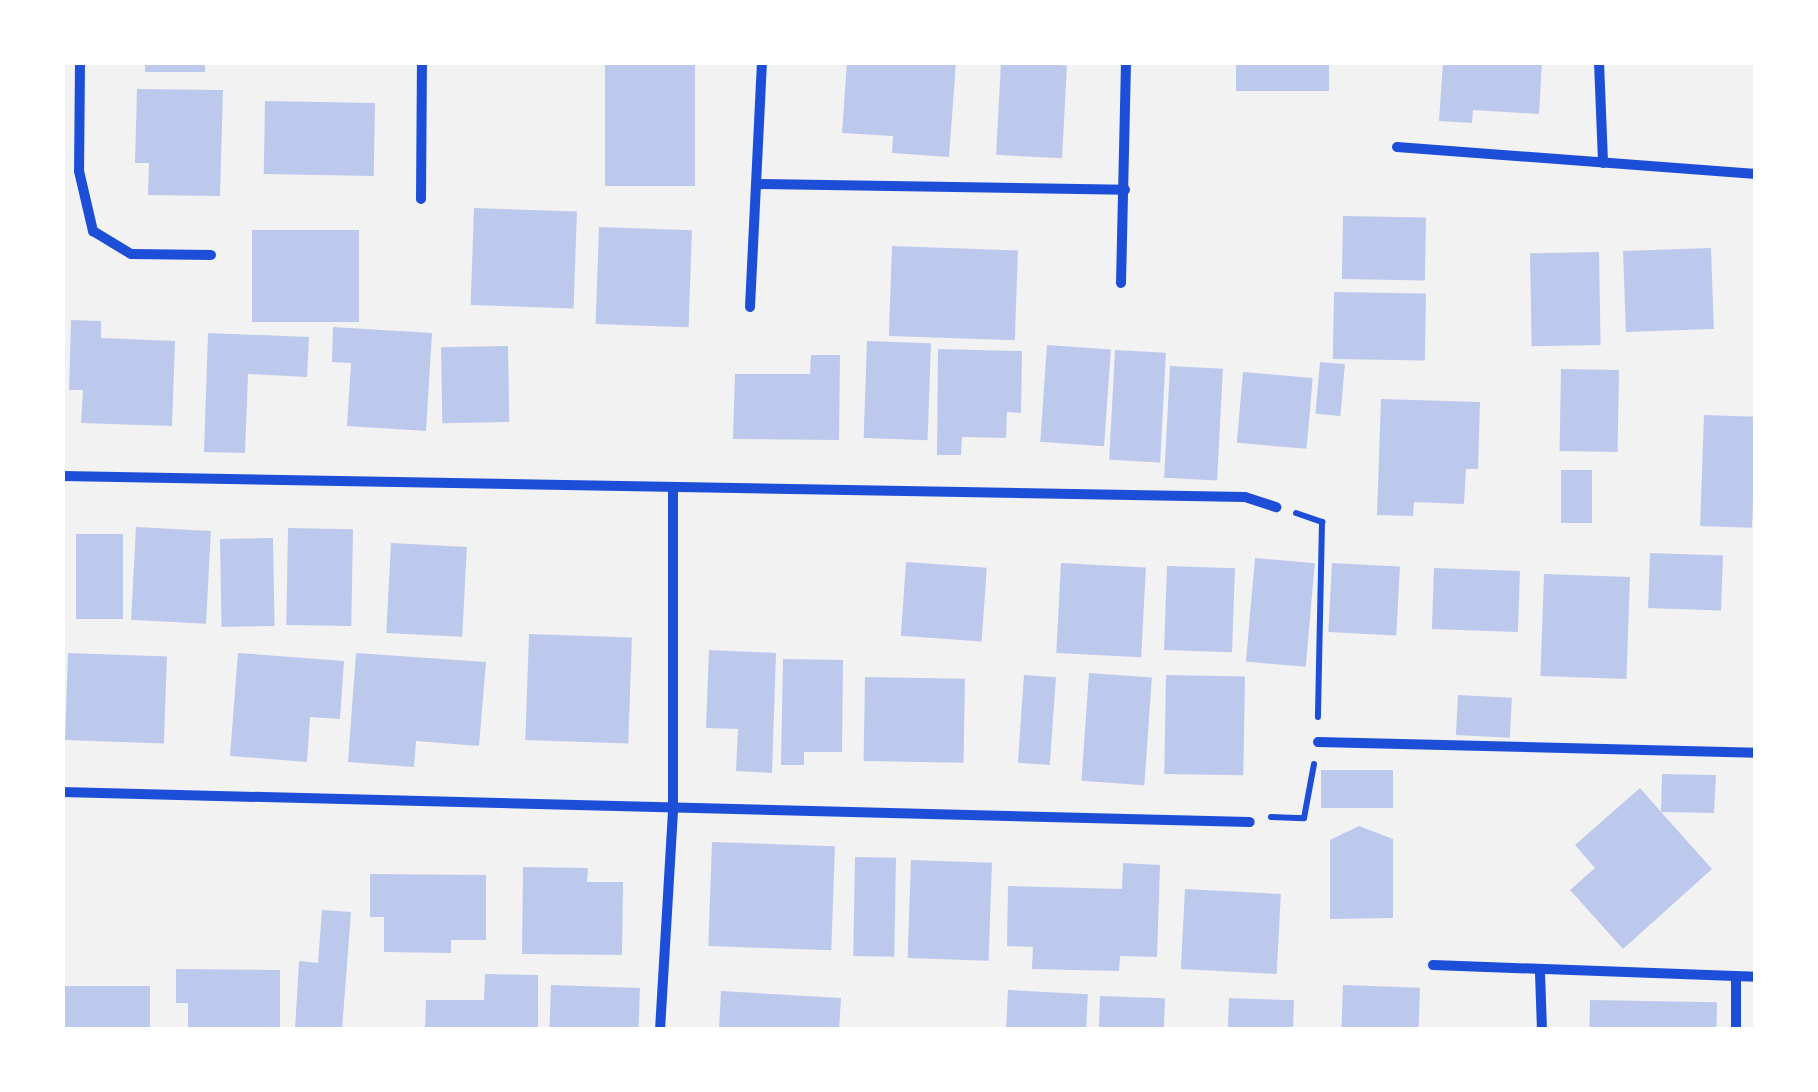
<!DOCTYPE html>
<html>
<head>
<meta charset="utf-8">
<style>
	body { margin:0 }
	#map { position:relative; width:1818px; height:1092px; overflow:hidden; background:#f2f2f2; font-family:"DM Sans",sans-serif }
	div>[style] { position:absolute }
	.building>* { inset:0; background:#bdc9ec; transform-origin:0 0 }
	.path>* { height:6px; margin:-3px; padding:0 3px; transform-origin:3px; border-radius:3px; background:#1d4ed8 }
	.minor>* { height:10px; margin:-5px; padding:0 5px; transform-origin:5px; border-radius:5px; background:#1d4ed8 }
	span { translate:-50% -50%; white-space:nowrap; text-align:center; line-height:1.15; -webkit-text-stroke:8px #fff; paint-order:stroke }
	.frame { position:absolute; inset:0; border:65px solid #fff; pointer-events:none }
</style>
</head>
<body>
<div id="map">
	<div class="building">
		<div style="left:145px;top:62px;width:60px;height:10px"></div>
		<div style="left:605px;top:62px;width:90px;height:124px"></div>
		<div style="clip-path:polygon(847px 62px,956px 62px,949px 157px,892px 153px,893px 136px,842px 133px)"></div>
		<div style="left:1001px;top:62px;width:66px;height:93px;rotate:3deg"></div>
		<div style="left:1236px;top:62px;width:93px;height:29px"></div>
		<div style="clip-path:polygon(1443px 62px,1542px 62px,1539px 114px,1473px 110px,1472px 123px,1439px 121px)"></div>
		<div style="clip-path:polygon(137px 89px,223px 90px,220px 196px,148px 195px,149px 163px,135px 163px)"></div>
		<div style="left:265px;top:101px;width:110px;height:73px;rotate:1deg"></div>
		<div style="left:474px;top:208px;width:103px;height:97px;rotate:2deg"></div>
		<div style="left:1343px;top:216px;width:83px;height:63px;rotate:1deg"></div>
		<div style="left:599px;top:227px;width:93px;height:97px;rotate:2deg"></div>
		<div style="left:252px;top:230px;width:107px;height:92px"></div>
		<div style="left:892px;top:246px;width:126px;height:90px;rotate:2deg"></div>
		<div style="left:1711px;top:248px;width:81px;height:88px;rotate:88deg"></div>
		<div style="left:1599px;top:252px;width:93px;height:69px;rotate:89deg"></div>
		<div style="left:1334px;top:292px;width:92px;height:67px;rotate:1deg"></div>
		<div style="clip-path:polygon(71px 320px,101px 321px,101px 338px,175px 341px,172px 426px,81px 423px,83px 390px,69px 390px)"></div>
		<div style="clip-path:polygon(333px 327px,432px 333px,426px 431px,347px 426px,351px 363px,332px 362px)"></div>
		<div style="clip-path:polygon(208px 333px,309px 337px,307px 377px,248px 374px,245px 453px,204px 452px)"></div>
		<div style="left:867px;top:341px;width:64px;height:97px;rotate:2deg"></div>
		<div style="left:1047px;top:345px;width:64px;height:97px;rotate:4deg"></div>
		<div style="left:508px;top:346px;width:76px;height:67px;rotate:89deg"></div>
		<div style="clip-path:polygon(938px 349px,1022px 351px,1021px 413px,1007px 412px,1006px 438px,962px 437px,961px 455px,937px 455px)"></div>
		<div style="left:1115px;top:350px;width:51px;height:110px;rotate:3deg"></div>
		<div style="clip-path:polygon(811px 355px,840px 355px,839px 440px,733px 439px,735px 374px,810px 374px)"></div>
		<div style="left:1320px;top:362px;width:25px;height:52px;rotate:5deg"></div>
		<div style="left:1170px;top:366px;width:53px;height:112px;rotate:3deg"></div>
		<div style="left:1561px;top:369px;width:58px;height:82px;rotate:1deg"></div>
		<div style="left:1243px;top:372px;width:70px;height:71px;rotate:5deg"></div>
		<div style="clip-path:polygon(1381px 399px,1480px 402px,1478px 469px,1466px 469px,1464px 504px,1414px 502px,1413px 516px,1377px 515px)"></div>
		<div style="left:1704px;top:415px;width:52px;height:111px;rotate:2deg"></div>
		<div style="left:1561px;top:470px;width:31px;height:53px"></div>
		<div style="left:136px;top:527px;width:75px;height:93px;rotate:3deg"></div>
		<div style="left:288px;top:528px;width:65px;height:97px;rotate:1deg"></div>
		<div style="left:76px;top:534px;width:47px;height:85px"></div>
		<div style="left:273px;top:538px;width:88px;height:53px;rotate:89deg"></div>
		<div style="left:391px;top:543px;width:76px;height:90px;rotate:3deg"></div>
		<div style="left:1650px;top:553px;width:73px;height:55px;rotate:2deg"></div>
		<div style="left:1255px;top:558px;width:60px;height:104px;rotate:5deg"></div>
		<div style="left:906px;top:562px;width:81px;height:74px;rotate:4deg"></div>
		<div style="left:1061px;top:563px;width:85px;height:90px;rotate:3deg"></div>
		<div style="left:1332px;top:563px;width:68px;height:69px;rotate:3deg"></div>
		<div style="left:1167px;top:566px;width:68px;height:84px;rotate:2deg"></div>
		<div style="left:1434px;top:568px;width:86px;height:61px;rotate:2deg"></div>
		<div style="left:1544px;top:574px;width:86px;height:102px;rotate:2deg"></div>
		<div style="left:529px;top:634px;width:103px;height:106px;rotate:2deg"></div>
		<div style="clip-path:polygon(709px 650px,776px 653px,772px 773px,736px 771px,738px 729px,706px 728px)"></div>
		<div style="left:68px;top:653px;width:99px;height:87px;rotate:2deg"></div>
		<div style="clip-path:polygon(238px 653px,344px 661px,340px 719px,310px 717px,307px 762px,230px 756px)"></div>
		<div style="clip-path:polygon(356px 653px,486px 662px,479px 746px,416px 741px,414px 767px,348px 762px)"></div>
		<div style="clip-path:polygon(783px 659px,843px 660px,842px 752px,804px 752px,804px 765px,781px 765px)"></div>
		<div style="left:1089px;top:673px;width:63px;height:108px;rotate:4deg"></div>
		<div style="left:1024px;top:675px;width:32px;height:88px;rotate:4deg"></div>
		<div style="left:1166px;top:675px;width:79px;height:99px;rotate:1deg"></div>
		<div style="left:865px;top:677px;width:100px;height:84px;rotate:1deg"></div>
		<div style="left:1458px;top:695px;width:54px;height:40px;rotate:3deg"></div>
		<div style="left:1321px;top:770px;width:72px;height:38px"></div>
		<div style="clip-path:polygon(1662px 774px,1716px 775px,1714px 813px,1661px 812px,1712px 869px,1623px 949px,1570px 890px,1595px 868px,1575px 845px,1640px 788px,1661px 812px)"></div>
		<div style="clip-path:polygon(1359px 826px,1393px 839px,1393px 918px,1330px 919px,1330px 840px)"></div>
		<div style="left:712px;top:842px;width:123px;height:104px;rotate:2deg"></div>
		<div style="left:855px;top:857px;width:41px;height:99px;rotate:1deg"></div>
		<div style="left:911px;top:860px;width:81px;height:98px;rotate:2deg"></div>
		<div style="clip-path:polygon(1123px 863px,1160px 865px,1157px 957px,1120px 956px,1119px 971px,1032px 969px,1033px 947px,1007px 946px,1008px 886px,1122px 889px)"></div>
		<div style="clip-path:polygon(523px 867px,588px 868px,587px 882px,623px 882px,622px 955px,522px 954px)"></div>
		<div style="clip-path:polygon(370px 874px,486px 875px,486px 940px,451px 940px,451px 953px,384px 952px,384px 917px,370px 917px)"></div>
		<div style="left:1185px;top:889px;width:96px;height:80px;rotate:3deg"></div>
		<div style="clip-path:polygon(322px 910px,351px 912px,342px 1030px,295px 1030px,299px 961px,318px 963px)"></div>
		<div style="clip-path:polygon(176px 969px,280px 970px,280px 1030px,188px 1030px,188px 1003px,176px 1003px)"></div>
		<div style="clip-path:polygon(485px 974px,538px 975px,538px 1030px,425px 1030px,426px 1000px,484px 1000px)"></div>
		<div style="left:551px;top:985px;width:89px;height:45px;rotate:2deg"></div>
		<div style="left:1343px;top:985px;width:77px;height:45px;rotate:2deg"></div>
		<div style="left:150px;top:986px;width:44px;height:88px;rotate:90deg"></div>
		<div style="left:1008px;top:990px;width:80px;height:40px;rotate:3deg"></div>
		<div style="clip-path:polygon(721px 991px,841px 998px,839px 1030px,719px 1030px)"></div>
		<div style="left:1100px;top:996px;width:65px;height:34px;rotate:2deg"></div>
		<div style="left:1229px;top:998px;width:65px;height:32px;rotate:2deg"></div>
		<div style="left:1590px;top:1000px;width:127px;height:30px;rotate:1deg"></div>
	</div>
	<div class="path">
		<div style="left:1296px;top:513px;width:28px;rotate:19deg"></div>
		<div style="left:1322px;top:522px;width:195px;rotate:91.2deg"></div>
		<div style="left:1271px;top:817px;width:33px;rotate:2deg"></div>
		<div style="left:1304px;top:818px;width:55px;rotate:-79.5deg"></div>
	</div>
	<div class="minor">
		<div style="left:80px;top:62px;width:109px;rotate:90.5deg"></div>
		<div style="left:79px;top:171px;width:62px;rotate:76.9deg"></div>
		<div style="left:93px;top:231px;width:44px;rotate:31.2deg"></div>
		<div style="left:131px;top:254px;width:80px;rotate:0.7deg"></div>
		<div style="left:1599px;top:62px;width:101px;rotate:87.7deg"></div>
		<div style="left:1397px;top:147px;width:360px;rotate:4.3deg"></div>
		<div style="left:756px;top:184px;width:369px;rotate:0.9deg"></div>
		<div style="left:421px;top:199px;width:137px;rotate:-89.6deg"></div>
		<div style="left:1121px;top:283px;width:221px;rotate:-88.7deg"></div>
		<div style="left:750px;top:307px;width:245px;rotate:-87.2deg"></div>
		<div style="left:62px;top:476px;width:1183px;rotate:1.02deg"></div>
		<div style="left:1245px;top:497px;width:33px;rotate:18deg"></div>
		<div style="left:1318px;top:742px;width:438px;rotate:1.4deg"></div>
		<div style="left:62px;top:792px;width:1188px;rotate:1.45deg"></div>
		<div style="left:1433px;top:965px;width:323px;rotate:2.1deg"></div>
		<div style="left:1540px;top:973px;width:57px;rotate:88deg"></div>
		<div style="left:1736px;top:977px;width:53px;rotate:90deg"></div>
		<div style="left:660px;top:1030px;width:222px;rotate:-86.6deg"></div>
		<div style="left:673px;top:808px;width:318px;rotate:-90deg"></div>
	</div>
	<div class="frame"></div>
</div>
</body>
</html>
